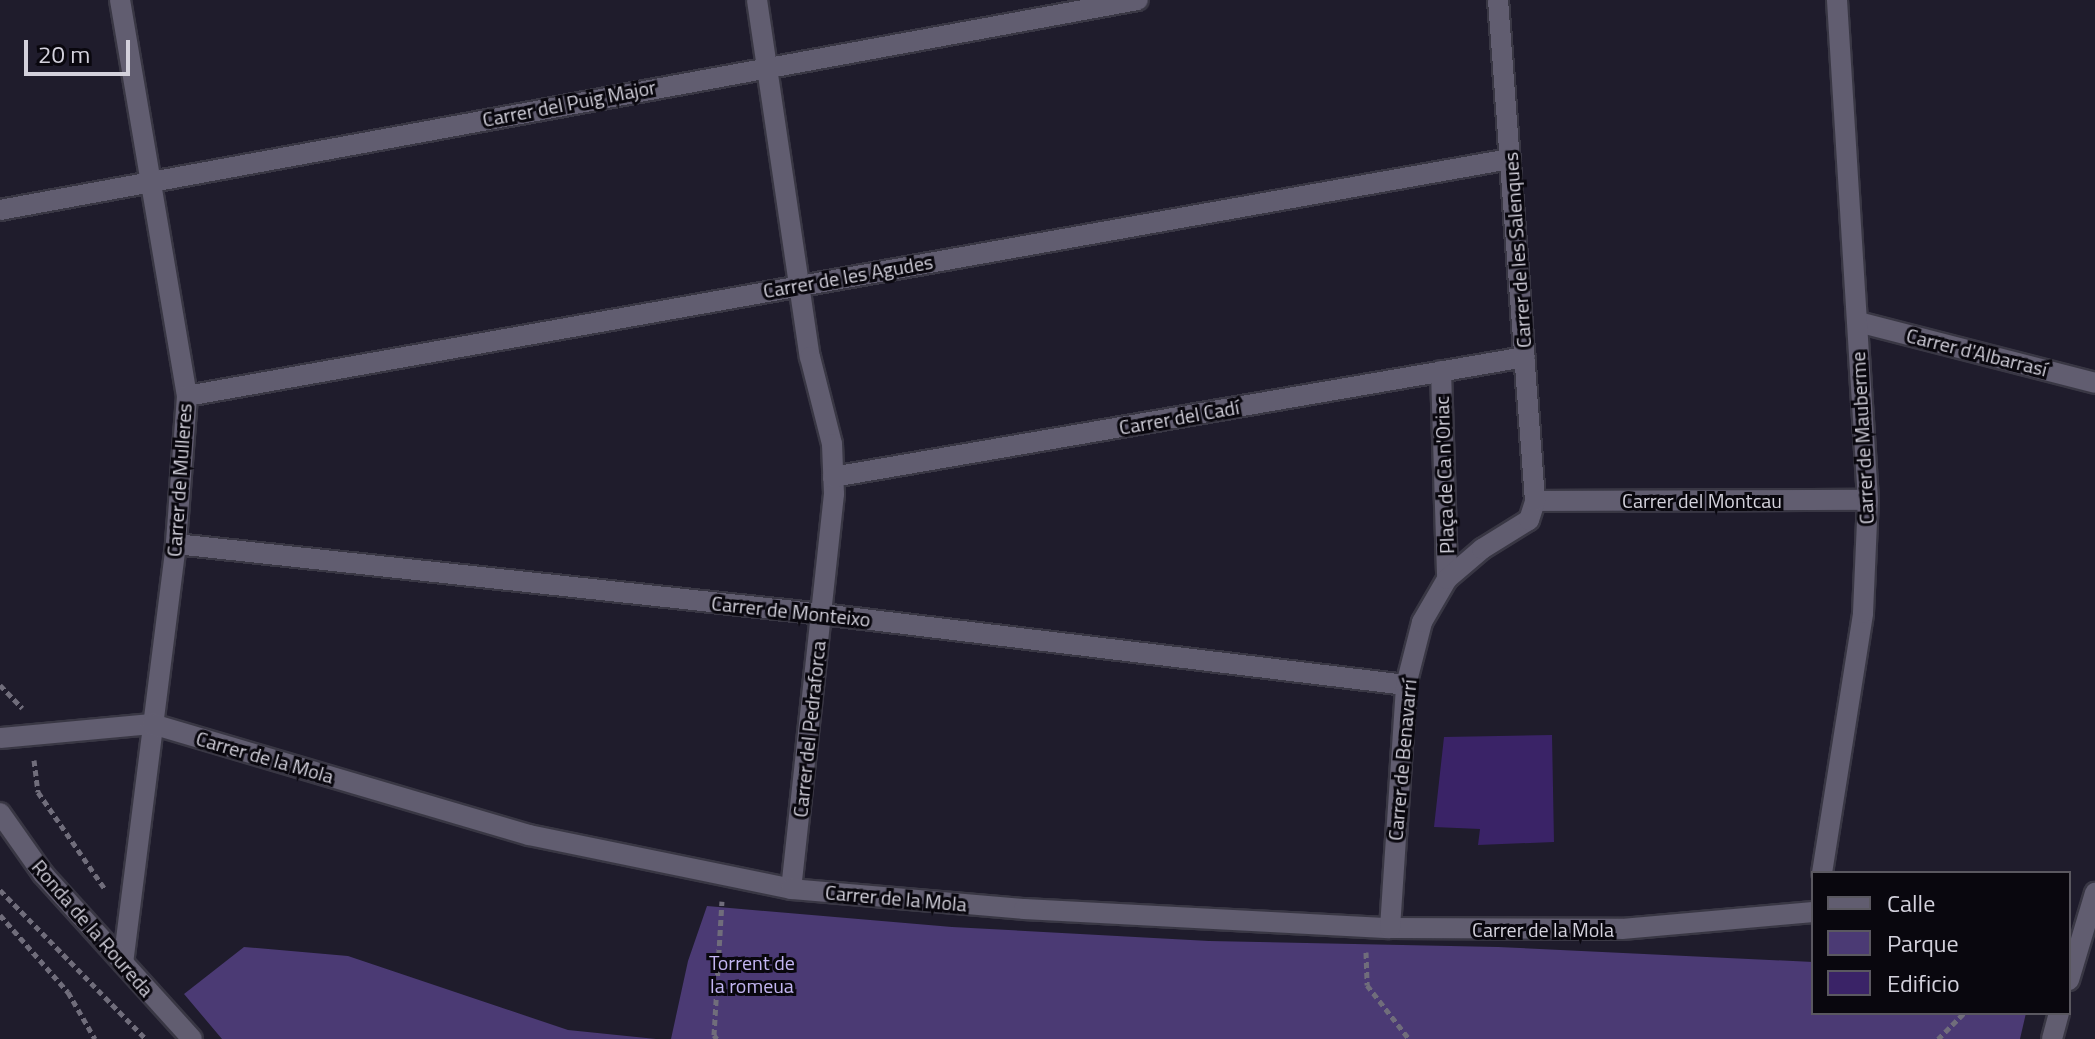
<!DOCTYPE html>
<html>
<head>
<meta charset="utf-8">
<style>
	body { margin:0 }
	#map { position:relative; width:2095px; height:1039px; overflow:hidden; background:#1f1c2c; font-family:"Titillium Web",sans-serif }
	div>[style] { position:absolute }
	.green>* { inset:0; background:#4b3a74 }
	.building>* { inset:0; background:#3a2367 }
	.path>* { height:5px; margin-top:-2.5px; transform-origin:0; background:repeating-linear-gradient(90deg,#706d7b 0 6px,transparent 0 10px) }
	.roads { filter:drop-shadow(2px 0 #393744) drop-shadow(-2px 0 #393744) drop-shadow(0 2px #393744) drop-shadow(0 -2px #393744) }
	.minor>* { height:20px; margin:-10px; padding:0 10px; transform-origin:10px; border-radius:10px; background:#615d70 }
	span { translate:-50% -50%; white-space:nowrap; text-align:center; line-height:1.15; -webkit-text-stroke:6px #09070e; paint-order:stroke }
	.street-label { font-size:20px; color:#d3d1dc }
	.park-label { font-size:20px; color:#c4b6f3 }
	.legend { position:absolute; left:1811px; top:871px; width:260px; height:144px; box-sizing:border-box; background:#09070e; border:2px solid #5a5860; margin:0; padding:10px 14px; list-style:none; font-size:24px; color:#d3d1dc }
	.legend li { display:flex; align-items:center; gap:16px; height:40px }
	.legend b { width:40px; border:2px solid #5a5860 }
	.scale { position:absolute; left:24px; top:40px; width:106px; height:36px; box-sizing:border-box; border:4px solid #d3d1dc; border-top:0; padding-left:10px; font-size:24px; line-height:28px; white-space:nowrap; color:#d3d1dc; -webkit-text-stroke:6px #09070e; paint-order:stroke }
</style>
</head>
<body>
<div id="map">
	<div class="green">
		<div style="clip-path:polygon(707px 906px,952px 927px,1209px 941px,1498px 947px,1813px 962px,1813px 1013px,2026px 1013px,2020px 1039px,671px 1039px,688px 961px)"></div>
		<div style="clip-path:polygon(244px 947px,348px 956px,568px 1030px,656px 1039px,222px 1039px,184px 994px)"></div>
	</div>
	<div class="building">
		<div style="clip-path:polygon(1552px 735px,1554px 842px,1478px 845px,1480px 829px,1434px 827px,1444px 737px)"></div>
	</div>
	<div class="path">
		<div style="left:0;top:685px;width:32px;rotate:46deg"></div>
		<div style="left:34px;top:760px;width:32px;rotate:83deg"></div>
		<div style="left:38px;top:792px;width:118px;rotate:55.4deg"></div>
		<div style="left:0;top:890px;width:209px;rotate:45.6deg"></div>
		<div style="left:0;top:915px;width:103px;rotate:48.6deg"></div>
		<div style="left:68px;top:992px;width:54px;rotate:60.1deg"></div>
		<div style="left:1366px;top:952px;width:33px;rotate:88deg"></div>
		<div style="left:1367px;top:985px;width:68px;rotate:52.1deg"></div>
		<div style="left:717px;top:1039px;width:5px;rotate:-127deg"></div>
		<div style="left:714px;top:1035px;width:134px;rotate:-86.6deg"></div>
		<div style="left:1938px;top:1039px;width:37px;rotate:-45deg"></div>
	</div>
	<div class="roads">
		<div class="minor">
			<div style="left:120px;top:0;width:402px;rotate:80.4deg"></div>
			<div style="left:187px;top:396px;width:148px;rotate:94.3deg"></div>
			<div style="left:176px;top:544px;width:422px;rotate:97.2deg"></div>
			<div style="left:757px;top:0;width:361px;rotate:81.6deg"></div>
			<div style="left:810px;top:357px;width:90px;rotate:75.8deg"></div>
			<div style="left:832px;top:444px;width:50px;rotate:87.7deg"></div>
			<div style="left:834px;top:494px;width:397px;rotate:96.2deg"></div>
			<div style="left:0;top:210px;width:1157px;rotate:-10.46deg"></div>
			<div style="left:1858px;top:322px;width:245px;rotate:14.4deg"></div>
			<div style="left:1441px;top:371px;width:208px;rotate:88.3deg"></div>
			<div style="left:187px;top:396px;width:1344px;rotate:-10.16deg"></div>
			<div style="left:833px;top:477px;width:702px;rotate:-9.84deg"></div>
			<div style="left:1535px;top:501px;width:333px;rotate:-0.2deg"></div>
			<div style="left:176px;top:544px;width:650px;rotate:6.18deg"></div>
			<div style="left:822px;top:614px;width:588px;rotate:6.93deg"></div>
			<div style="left:0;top:738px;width:153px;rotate:-5.3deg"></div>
			<div style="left:152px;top:724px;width:393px;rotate:16.4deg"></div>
			<div style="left:529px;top:835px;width:268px;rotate:11.6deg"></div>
			<div style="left:791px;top:889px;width:234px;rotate:4.9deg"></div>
			<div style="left:1024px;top:909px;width:366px;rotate:3deg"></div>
			<div style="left:1390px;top:928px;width:232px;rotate:0.2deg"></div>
			<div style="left:1622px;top:929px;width:192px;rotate:-5.1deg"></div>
			<div style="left:0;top:813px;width:75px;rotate:54.8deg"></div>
			<div style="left:43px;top:874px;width:222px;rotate:47.9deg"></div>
			<div style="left:1822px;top:873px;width:263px;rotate:-81deg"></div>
			<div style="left:1863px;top:613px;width:113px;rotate:-87.5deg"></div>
			<div style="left:1868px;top:500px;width:501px;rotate:-93.55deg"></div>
			<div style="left:1390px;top:928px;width:244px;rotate:-86.2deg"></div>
			<div style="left:1406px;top:685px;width:65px;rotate:-75.7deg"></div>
			<div style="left:1422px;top:622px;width:50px;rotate:-59.8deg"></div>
			<div style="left:1447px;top:579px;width:46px;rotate:-40.6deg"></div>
			<div style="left:1482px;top:549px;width:55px;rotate:-31.7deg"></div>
			<div style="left:1529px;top:520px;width:20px;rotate:-72deg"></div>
			<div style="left:1535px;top:501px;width:502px;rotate:-94.22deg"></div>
			<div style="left:2069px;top:980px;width:91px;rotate:-73.4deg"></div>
			<div style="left:2052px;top:1039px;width:27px;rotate:-75deg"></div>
		</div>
	</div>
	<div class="street-label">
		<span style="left:569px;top:103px;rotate:-11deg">Carrer del Puig Major</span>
		<span style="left:1517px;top:250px;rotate:-94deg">Carrer de les Salenques</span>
		<span style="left:848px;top:276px;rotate:-10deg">Carrer de les Agudes</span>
		<span style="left:1977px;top:352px;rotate:14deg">Carrer d'Albarrasí</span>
		<span style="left:1179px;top:417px;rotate:-10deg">Carrer del Cadí</span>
		<span style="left:1862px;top:438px;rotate:-93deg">Carrer de Mauberme</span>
		<span style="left:1444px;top:475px;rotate:-92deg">Plaça de Ca n'Oriac</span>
		<span style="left:179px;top:480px;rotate:-86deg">Carrer de Mulleres</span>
		<span style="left:1702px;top:500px">Carrer del Montcau</span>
		<span style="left:791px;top:611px;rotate:6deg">Carrer de Monteixo</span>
		<span style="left:809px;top:729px;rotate:-84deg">Carrer del Pedraforca</span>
		<span style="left:265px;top:757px;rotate:16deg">Carrer de la Mola</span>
		<span style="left:1402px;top:760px;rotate:-85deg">Carrer de Benavarrí</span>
		<span style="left:896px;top:898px;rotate:5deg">Carrer de la Mola</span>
		<span style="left:93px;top:928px;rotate:49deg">Ronda de la Roureda</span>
		<span style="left:1543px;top:929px">Carrer de la Mola</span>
	</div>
	<div class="park-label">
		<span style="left:752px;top:974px">Torrent de<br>la romeua</span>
	</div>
	<ul class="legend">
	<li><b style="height:10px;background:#615d70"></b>Calle</li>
	<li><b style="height:22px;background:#4b3a74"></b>Parque</li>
	<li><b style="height:22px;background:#3a2367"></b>Edificio</li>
	</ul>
	<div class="scale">20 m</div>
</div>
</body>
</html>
